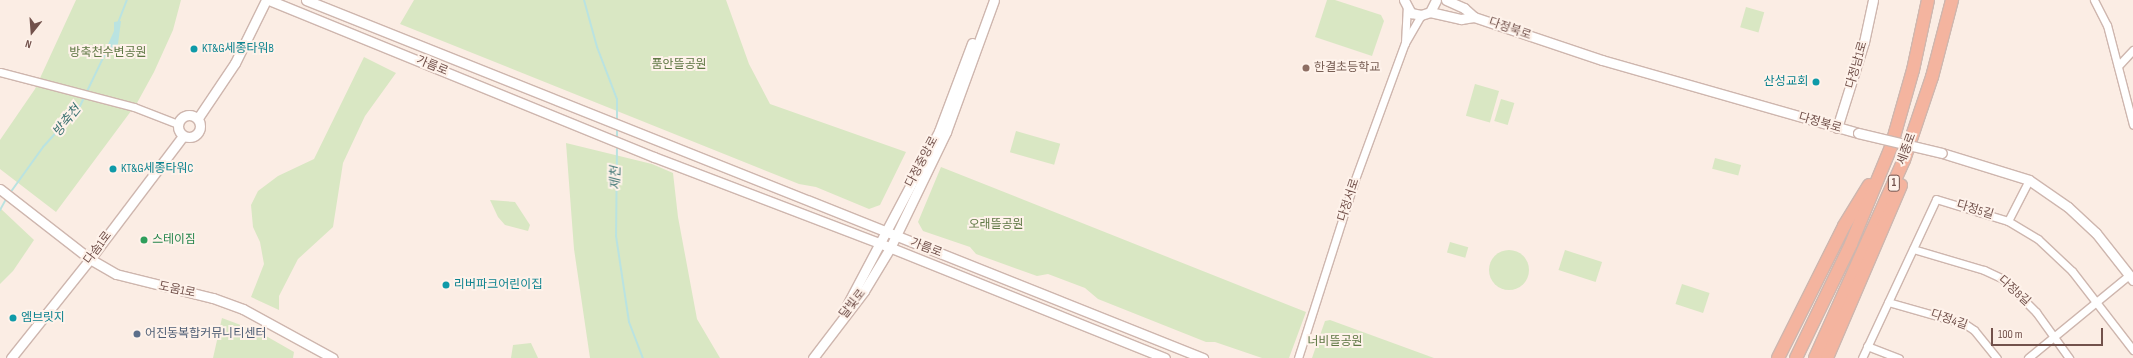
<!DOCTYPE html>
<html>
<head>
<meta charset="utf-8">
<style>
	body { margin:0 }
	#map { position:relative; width:2133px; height:358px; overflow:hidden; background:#fbede4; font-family:"Sofia Sans Condensed","Noto Sans KR",sans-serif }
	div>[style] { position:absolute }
	.green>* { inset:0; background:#d9e7c3; transform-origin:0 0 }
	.round { border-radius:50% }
	.water>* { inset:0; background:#bae3e1 }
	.stream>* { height:2px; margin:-1px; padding:0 1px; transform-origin:1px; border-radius:1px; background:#bae3e1 }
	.roads { filter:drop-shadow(1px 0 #ceb6ae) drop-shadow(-1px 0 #ceb6ae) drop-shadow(0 1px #ceb6ae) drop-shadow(0 -1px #ceb6ae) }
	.minor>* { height:7px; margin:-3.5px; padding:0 3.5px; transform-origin:3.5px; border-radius:3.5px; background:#fff }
	.tertiary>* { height:9px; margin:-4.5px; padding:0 4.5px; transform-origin:4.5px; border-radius:4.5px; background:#fff }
	.tertiary>.ring { margin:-4.5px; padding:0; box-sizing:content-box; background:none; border:9px solid #fff; border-radius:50% }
	.trunk>* { height:12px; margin:-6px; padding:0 6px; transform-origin:6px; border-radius:6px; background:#f4b49f }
	.bridges { filter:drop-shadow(1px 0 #ceb6ae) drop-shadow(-1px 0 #ceb6ae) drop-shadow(0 1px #ceb6ae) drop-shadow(0 -1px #ceb6ae) }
	.tertiary-bridge>* { height:9px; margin:-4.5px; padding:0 4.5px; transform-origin:4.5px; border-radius:4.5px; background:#fff }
	.dots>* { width:11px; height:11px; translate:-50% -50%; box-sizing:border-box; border:2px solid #fef2ea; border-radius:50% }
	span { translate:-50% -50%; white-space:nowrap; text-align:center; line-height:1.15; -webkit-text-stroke:4px #fef2ea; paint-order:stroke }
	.shield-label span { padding:1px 3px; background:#fef2ea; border:1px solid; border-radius:3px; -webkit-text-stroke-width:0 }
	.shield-label { font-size:11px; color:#72514b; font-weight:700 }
	.street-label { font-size:12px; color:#72514b }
	.culture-label { font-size:12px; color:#0d838f }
	.left { translate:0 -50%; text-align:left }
	.right { translate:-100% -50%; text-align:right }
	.park-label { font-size:12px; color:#5e7744 }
	.education-label { font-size:12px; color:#785e54 }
	.leisure-label { font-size:12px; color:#27864d }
	.service-label { font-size:12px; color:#4e5e75 }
	.water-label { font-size:13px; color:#407675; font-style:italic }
	.north { position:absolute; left:12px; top:12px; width:40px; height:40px; -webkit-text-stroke:3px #fef2ea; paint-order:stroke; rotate:197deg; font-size:11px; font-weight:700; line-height:16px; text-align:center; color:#72514b }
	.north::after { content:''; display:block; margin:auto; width:14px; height:18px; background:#72514b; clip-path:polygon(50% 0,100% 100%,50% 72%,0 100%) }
	.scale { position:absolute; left:1991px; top:328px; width:112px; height:18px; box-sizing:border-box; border:2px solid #72514b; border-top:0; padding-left:5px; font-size:12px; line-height:14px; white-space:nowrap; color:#72514b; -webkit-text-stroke:3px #fef2ea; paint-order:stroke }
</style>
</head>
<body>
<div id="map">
	<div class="green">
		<div style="clip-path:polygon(76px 0,181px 0,173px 30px,154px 72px,137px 103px,56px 212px,0 169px,0 140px,35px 89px)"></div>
		<div style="clip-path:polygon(414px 0,726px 0,749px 64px,770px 104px,906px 152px,880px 205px,869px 209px,816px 187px,799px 184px,400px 24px)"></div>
		<div style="clip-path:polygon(1327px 0,1335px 0,1381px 15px,1384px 21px,1372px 56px,1315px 37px)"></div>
		<div style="left:1746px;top:7px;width:19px;height:21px;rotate:16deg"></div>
		<div style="clip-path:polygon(364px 57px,396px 73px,365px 116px,343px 163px,333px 227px,298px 259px,279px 296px,279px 310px,251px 297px,264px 264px,260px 242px,253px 227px,251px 205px,258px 191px,278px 176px,314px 159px)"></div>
		<div style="left:1475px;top:84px;width:25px;height:33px;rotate:16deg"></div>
		<div style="left:1501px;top:99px;width:14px;height:23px;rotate:17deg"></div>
		<div style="left:1016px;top:131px;width:46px;height:22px;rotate:16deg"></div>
		<div style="clip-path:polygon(566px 143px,652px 164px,673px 173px,678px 217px,697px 319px,720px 358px,590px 358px,574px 249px)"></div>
		<div style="left:1715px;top:158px;width:27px;height:11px;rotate:15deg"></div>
		<div style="clip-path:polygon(941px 167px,1306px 312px,1289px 358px,1262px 358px,1215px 342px,1206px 342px,1098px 299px,1085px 288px,1048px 274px,1037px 276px,976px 254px,970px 247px,923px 231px,918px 222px)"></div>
		<div style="clip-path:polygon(490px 200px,515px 202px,530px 225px,528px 231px,505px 225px,498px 217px)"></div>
		<div style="clip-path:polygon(0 208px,34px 240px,13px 271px,0 284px)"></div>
		<div style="left:1450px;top:242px;width:19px;height:11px;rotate:16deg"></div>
		<div class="round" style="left:1489px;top:250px;width:40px;height:40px"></div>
		<div style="left:1565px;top:250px;width:39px;height:21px;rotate:18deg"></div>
		<div style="left:1682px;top:284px;width:29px;height:21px;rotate:18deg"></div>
		<div style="clip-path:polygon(222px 318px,259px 332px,294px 352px,293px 358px,213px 358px)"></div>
		<div style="clip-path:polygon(1330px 320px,1434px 358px,1312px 358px,1325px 321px)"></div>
		<div style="clip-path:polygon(531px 343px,538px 358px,511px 358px,513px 345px)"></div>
	</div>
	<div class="water">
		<div style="clip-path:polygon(121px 21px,118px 44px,110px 54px,105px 57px,101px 56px,114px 35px,114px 22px)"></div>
	</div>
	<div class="stream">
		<div style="left:584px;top:0;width:49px;rotate:74.5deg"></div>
		<div style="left:597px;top:47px;width:56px;rotate:69deg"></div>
		<div style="left:617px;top:99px;width:22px;rotate:90deg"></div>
		<div style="left:118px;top:23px;width:25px;rotate:-69deg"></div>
		<div style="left:108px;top:47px;width:17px;rotate:-66deg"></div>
		<div style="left:617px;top:139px;width:12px;rotate:-90deg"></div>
		<div style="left:617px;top:145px;width:91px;rotate:90.6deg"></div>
		<div style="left:616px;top:236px;width:87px;rotate:81.4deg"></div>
		<div style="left:629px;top:322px;width:39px;rotate:69deg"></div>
		<div style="left:10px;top:193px;width:57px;rotate:-54.3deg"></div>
		<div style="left:43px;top:147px;width:55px;rotate:-47.9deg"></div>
		<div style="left:80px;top:106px;width:55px;rotate:-64.4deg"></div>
		<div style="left:0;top:210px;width:13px;rotate:-61deg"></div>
	</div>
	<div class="roads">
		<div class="minor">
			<div style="left:2094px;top:0;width:28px;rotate:63deg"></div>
			<div style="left:2107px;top:25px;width:103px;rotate:75.4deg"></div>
			<div style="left:1405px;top:43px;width:34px;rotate:-87deg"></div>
			<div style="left:2118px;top:66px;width:22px;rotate:-47deg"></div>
			<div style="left:0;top:72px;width:138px;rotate:14.6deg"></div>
			<div style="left:134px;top:107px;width:47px;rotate:21.1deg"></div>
			<div style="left:2008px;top:221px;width:46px;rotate:-62.9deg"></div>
			<div style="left:1913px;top:249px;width:74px;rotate:16.5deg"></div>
			<div style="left:1984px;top:270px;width:21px;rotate:25deg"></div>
			<div style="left:2003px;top:279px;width:47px;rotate:45deg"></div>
			<div style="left:2036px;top:312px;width:57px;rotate:54.3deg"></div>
			<div style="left:1888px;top:302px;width:80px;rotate:15.9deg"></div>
			<div style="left:1965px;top:324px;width:11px;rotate:34deg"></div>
			<div style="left:1974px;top:330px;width:36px;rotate:51deg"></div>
			<div style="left:1867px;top:346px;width:34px;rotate:21deg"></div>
			<div style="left:1298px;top:358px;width:185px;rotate:-72.3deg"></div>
			<div style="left:1354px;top:182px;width:148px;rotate:-69.9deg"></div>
			<div style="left:1405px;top:43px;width:32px;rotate:-60deg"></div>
			<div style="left:1862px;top:358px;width:175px;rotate:-65deg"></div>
			<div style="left:1936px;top:199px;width:75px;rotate:17deg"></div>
			<div style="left:2008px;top:221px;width:35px;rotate:31deg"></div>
			<div style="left:2038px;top:239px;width:47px;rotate:43.3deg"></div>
			<div style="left:2072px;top:271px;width:100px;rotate:52.3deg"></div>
			<div style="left:2028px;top:358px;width:131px;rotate:-39.4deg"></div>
		</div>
		<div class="tertiary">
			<div style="left:269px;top:0;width:416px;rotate:22.2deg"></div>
			<div style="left:654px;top:157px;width:241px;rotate:20.9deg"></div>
			<div style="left:879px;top:243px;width:308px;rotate:21.9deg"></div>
			<div style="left:306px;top:0;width:966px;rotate:21.76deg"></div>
			<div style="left:1404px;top:0;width:15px;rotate:62deg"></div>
			<div style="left:1411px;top:13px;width:10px;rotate:11deg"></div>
			<div style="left:1421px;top:15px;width:9px;rotate:-18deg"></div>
			<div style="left:1430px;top:12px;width:13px;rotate:-63deg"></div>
			<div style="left:1446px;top:0;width:20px;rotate:24deg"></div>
			<div style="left:1464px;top:8px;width:13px;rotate:42deg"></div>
			<div style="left:1474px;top:17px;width:135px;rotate:18.6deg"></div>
			<div style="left:1602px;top:60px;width:266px;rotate:15.9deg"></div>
			<div style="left:1430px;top:12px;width:32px;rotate:13deg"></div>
			<div style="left:1461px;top:19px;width:13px;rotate:-9deg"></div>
			<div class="ring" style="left:178px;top:115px;width:13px;height:13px"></div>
			<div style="left:198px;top:118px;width:66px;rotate:-56.1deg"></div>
			<div style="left:235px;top:63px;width:70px;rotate:-63.8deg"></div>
			<div style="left:1837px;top:128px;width:90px;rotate:-72.6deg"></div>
			<div style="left:1864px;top:42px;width:43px;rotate:-77.9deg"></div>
			<div style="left:1942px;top:153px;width:91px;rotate:17.2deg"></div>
			<div style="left:2029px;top:180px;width:47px;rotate:34.7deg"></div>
			<div style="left:2068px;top:207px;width:38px;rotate:43deg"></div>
			<div style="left:2096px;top:233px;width:60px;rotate:51.8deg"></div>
			<div style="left:0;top:189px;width:114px;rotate:37.9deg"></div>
			<div style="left:90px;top:259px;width:30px;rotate:30deg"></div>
			<div style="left:116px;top:274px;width:100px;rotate:13.9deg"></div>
			<div style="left:213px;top:298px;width:32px;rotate:20deg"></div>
			<div style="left:243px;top:309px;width:102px;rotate:28.6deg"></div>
			<div style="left:846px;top:307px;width:199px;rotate:-62.1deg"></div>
			<div style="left:939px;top:131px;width:94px;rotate:-69.4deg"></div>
			<div style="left:11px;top:358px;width:127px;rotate:-51.4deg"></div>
			<div style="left:90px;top:259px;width:154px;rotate:-52.9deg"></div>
			<div style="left:813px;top:358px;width:84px;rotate:-52.7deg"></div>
			<div style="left:864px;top:291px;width:50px;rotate:-58.8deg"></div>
			<div style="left:890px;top:248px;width:129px;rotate:-64.2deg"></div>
			<div style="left:946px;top:132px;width:140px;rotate:-70deg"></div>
		</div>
		<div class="trunk">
			<div style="left:1778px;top:358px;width:148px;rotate:-63.4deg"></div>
			<div style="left:1844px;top:226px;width:48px;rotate:-58.6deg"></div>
			<div style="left:1796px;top:358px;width:127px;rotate:-64.2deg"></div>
			<div style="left:1851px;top:244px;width:105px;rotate:-67.6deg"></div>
			<div style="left:1891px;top:147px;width:80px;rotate:-74.1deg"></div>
			<div style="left:1913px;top:70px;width:72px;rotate:-77.9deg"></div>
			<div style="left:1815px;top:358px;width:217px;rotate:-65.8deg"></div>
			<div style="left:1904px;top:160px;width:88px;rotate:-71.4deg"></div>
			<div style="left:1932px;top:77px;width:80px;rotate:-75.4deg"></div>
			<div style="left:1827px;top:358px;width:188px;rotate:-66.8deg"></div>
		</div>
	</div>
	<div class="bridges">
		<div class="tertiary-bridge">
			<div style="left:1858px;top:133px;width:86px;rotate:13.4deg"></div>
		</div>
	</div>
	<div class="dots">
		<div style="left:194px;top:49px;background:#0f9aa8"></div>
		<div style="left:1306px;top:68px;background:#8d6e63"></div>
		<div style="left:1816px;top:82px;background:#0f9aa8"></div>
		<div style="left:113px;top:169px;background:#0f9aa8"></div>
		<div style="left:144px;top:240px;background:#2e9e5b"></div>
		<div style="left:446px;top:285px;background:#0f9aa8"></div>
		<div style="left:13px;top:318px;background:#0f9aa8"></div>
		<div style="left:137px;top:334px;background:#5c6f8a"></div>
	</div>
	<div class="shield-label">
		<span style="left:1894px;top:183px">1</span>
	</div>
	<div class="street-label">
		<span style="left:1510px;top:29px;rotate:19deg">다정북로</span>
		<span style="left:1857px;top:65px;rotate:-74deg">다정남1로</span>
		<span style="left:432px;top:66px;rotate:22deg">가름로</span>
		<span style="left:1820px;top:123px;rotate:16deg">다정북로</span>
		<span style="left:1907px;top:149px;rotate:-70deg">세종로</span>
		<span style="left:922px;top:162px;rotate:-62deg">다정중앙로</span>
		<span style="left:1349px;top:200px;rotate:-72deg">다정서로</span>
		<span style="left:1975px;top:210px;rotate:17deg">다정5길</span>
		<span style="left:98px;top:248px;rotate:-53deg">다솜1로</span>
		<span style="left:926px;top:248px;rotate:21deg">가름로</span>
		<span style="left:177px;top:290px;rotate:12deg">도움1로</span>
		<span style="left:2014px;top:291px;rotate:42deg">다정8길</span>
		<span style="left:853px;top:304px;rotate:-52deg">달빛로</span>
		<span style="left:1949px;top:320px;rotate:19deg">다정4길</span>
	</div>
	<div class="culture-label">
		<span class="left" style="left:202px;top:49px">KT&amp;G세종타워B</span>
		<span class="right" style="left:1808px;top:82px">산성교회</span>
		<span class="left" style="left:121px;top:169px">KT&amp;G세종타워C</span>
		<span class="left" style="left:454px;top:285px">리버파크어린이집</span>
		<span class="left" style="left:21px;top:318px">엠브릿지</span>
	</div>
	<div class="park-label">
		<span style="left:108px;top:53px">방축천수변공원</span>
		<span style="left:679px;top:65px">품안뜰공원</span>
		<span style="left:996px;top:225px">오래뜰공원</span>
		<span style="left:1335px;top:342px">너비뜰공원</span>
	</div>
	<div class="education-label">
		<span class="left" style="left:1314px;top:68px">한결초등학교</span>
	</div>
	<div class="leisure-label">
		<span class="left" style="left:152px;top:240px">스테이짐</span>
	</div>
	<div class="service-label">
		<span class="left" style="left:145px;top:334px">어진동복합커뮤니티센터</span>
	</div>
	<div class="water-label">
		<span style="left:67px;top:121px;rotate:-51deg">방축천</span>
		<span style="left:616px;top:178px;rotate:-89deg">제천</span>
	</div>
	<div class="north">N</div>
	<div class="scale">100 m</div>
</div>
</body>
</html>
